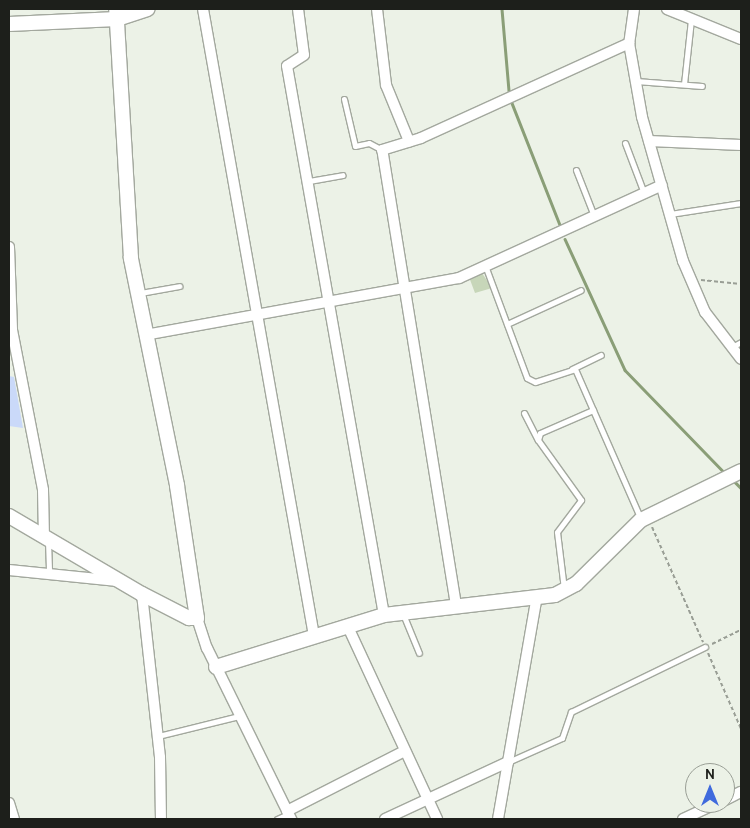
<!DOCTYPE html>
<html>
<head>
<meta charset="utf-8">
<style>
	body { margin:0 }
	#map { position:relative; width:750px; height:828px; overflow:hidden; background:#ecf2e7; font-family:Cabin,sans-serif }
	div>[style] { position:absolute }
	.green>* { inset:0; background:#c7d6b9 }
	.stream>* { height:2.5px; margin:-1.25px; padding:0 1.25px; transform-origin:1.25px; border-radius:1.25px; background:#8a9e77 }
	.building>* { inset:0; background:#cad9f9 }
	.path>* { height:2px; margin-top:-1px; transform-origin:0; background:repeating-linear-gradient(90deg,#999e95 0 4px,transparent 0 6.5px) }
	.roads { filter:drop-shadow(1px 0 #a3a89e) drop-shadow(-1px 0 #a3a89e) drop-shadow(0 1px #a3a89e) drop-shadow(0 -1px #a3a89e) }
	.service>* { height:5px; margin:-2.5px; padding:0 2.5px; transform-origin:2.5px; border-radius:2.5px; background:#fff }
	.minor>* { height:10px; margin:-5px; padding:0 5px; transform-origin:5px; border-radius:5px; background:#fff }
	.tertiary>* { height:14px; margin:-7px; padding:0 7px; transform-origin:7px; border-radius:7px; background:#fff }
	span { translate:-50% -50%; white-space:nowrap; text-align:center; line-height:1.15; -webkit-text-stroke:4.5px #ecf2e7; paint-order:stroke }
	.frame { position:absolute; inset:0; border:10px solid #1d1f1b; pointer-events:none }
	.north { position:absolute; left:685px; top:763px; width:50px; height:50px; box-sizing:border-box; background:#ecf2e7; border:1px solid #999e95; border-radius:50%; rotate:0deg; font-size:14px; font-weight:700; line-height:20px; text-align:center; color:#1d1f1b }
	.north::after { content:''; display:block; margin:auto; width:18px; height:22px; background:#406bdd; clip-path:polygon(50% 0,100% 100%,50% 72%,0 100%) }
</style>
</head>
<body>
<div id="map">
	<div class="green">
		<div style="clip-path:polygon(482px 273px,492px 288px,475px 293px,469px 277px)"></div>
	</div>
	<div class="stream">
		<div style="left:502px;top:9px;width:82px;rotate:85.1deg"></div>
		<div style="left:512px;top:103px;width:131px;rotate:68.5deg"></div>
		<div style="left:565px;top:239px;width:144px;rotate:65.4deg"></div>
		<div style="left:625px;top:370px;width:142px;rotate:45.9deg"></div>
		<div style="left:734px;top:481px;width:10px;rotate:45deg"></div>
	</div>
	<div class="building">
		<div style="clip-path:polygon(9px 376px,14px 377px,23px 428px,9px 426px)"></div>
	</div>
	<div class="path">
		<div style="left:701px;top:280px;width:40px;rotate:5.7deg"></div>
		<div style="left:652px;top:527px;width:126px;rotate:66.1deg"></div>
		<div style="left:712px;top:644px;width:32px;rotate:-26deg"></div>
		<div style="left:708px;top:653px;width:83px;rotate:66.5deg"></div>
	</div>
	<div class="roads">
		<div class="service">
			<div style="left:636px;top:81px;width:66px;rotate:4.3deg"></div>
			<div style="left:684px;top:84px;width:64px;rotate:-83.8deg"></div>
			<div style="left:344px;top:99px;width:48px;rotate:76.8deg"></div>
			<div style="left:355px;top:146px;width:14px;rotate:-12deg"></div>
			<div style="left:369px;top:143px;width:15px;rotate:28deg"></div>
			<div style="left:625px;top:143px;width:53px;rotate:69.2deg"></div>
			<div style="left:576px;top:170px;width:49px;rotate:68.6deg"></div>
			<div style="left:309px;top:181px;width:34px;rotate:-10deg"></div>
			<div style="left:670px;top:214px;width:72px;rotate:-8.8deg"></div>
			<div style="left:486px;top:268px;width:117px;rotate:69.6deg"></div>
			<div style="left:527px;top:378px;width:9px;rotate:27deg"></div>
			<div style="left:535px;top:382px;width:42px;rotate:-18deg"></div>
			<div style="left:575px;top:369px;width:164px;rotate:66.3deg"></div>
			<div style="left:140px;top:293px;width:40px;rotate:-10deg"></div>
			<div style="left:507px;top:324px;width:81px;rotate:-24.7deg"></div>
			<div style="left:732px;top:347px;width:10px;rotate:-29deg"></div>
			<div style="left:572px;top:369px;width:32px;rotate:-26deg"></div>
			<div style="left:524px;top:413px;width:30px;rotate:63deg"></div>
			<div style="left:48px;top:541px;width:34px;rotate:88deg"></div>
			<div style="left:564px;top:589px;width:57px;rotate:-97deg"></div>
			<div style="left:557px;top:532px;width:40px;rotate:-53deg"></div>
			<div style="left:581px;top:500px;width:74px;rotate:-125.6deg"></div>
			<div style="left:538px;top:440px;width:7px;rotate:-74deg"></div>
			<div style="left:540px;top:433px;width:58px;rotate:-23.5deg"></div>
			<div style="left:403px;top:614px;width:42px;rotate:67.7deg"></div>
			<div style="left:158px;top:736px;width:83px;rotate:-13.9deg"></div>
			<div style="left:508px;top:762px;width:59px;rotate:-24deg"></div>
			<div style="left:562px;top:738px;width:28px;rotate:-71deg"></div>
			<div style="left:571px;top:712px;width:149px;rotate:-25.9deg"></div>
			<div style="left:277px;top:819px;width:12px;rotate:-24deg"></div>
		</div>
		<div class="minor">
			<div style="left:203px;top:9px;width:637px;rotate:79.96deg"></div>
			<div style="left:298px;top:9px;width:46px;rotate:82.6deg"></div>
			<div style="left:304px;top:55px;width:20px;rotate:147deg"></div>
			<div style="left:287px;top:66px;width:558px;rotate:79.98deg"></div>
			<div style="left:377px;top:9px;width:77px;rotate:83.2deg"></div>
			<div style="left:386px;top:85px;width:61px;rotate:67.7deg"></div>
			<div style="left:634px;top:9px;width:34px;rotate:98deg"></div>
			<div style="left:629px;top:43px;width:75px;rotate:80deg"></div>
			<div style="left:642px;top:117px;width:150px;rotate:74.1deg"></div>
			<div style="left:683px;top:261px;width:56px;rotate:66.7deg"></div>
			<div style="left:705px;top:312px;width:59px;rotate:52.5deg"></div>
			<div style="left:667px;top:9px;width:80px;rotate:22.1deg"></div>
			<div style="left:649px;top:141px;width:92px;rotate:2.5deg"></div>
			<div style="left:9px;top:247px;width:83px;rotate:87.9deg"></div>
			<div style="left:12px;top:330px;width:163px;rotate:79deg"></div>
			<div style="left:43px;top:490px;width:46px;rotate:88.8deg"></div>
			<div style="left:145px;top:335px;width:319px;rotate:-10.3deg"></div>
			<div style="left:459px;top:278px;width:223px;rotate:-24.6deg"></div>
			<div style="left:9px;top:570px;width:109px;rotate:5.8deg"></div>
			<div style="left:142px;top:594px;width:164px;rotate:83.7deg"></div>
			<div style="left:160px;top:757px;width:62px;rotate:89.1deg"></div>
			<div style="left:456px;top:605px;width:461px;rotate:-99.2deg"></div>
			<div style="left:382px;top:150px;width:41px;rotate:-17.1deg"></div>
			<div style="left:421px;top:138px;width:229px;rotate:-24.5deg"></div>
			<div style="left:197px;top:618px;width:32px;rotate:72deg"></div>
			<div style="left:207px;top:648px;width:191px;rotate:63.8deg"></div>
			<div style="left:348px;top:627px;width:212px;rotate:65.1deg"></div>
			<div style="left:725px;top:800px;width:18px;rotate:-27deg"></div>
			<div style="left:9px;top:803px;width:17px;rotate:73deg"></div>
			<div style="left:287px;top:811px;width:132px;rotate:-27deg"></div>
			<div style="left:385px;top:819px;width:136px;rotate:-24.9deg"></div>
			<div style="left:498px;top:819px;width:221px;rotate:-80.1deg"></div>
			<div style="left:683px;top:819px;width:38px;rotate:-25deg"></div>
		</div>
		<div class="tertiary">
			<div style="left:9px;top:24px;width:108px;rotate:-2.7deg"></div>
			<div style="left:117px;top:19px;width:32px;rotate:-18deg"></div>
			<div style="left:9px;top:516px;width:154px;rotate:30.4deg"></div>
			<div style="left:142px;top:594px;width:53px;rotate:27.1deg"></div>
			<div style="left:189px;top:618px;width:8px"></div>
			<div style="left:197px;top:618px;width:134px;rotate:-98.6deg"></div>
			<div style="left:177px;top:485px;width:232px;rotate:-101.5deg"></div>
			<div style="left:131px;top:258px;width:249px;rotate:-93.4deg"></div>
			<div style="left:216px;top:667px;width:176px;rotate:-17.2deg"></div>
			<div style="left:384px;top:615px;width:172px;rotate:-6.7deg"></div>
			<div style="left:555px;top:595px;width:24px;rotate:-28deg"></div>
			<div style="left:576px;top:584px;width:91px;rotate:-44.6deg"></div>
			<div style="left:641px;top:520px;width:111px;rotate:-26.1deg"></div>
		</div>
	</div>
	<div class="frame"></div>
	<div class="north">N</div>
</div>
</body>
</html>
